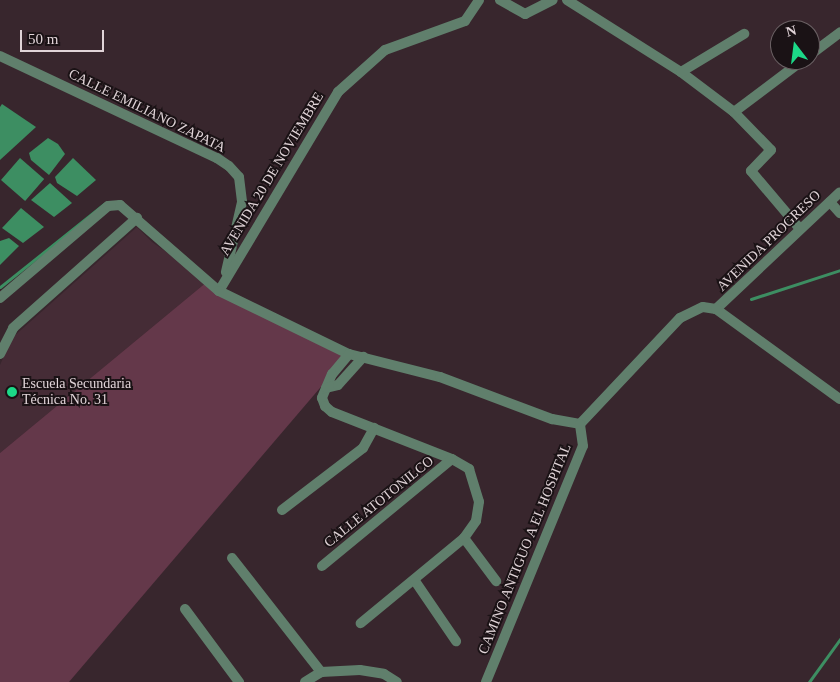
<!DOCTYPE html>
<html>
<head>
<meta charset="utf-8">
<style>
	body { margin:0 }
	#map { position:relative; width:840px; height:682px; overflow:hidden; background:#38262d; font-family:"Times New Roman",serif }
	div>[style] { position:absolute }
	.built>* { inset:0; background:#452c36 }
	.green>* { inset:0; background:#64384a }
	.water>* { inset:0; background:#3d8e62; transform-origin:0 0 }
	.stream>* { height:3px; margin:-1.5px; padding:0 1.5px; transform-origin:1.5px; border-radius:1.5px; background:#3d8e62 }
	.street>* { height:10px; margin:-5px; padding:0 5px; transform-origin:5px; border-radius:5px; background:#607f6c }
	.dots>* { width:14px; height:14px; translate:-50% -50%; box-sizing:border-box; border:2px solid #1a1215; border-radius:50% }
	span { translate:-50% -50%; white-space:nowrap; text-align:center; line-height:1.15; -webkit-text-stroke:4px #1a1215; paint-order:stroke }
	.street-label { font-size:14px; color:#e1d4d8 }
	.poi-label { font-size:14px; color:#e1d4d8 }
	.left { translate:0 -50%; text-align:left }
	.north { position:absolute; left:770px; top:20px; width:50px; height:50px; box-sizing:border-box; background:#1a1215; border:1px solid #6a6063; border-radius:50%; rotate:345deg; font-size:14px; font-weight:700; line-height:20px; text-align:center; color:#e1d4d8 }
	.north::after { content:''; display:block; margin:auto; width:18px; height:22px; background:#1cd988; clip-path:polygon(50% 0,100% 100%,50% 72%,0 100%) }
	.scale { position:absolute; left:20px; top:30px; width:84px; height:22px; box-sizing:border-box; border:2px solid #e1d4d8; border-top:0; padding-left:6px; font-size:15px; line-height:18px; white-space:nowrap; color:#e1d4d8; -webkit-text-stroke:4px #1a1215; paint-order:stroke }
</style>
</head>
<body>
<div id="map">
	<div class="built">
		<div style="clip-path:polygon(137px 227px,152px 242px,208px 281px,0 453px,0 365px,12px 338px)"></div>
	</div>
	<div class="green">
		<div style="clip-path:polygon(208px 281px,349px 354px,69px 682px,0 682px,0 453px)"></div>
	</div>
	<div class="water">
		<div style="clip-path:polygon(2px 104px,36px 127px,0 160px,0 107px)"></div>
		<div style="clip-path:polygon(48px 138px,58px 144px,65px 154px,49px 175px,31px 160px,29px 153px)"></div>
		<div style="left:20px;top:158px;width:32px;height:29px;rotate:41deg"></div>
		<div style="clip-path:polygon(73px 158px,96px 180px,77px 196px,57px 183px,55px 177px)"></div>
		<div style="clip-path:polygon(50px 183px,72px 203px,54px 217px,31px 200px)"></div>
		<div style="clip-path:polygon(21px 208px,44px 227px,23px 243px,2px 228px)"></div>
		<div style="clip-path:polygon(9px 238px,19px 246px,0 265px,0 241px)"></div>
	</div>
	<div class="stream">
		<div style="left:0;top:287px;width:133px;rotate:-38.6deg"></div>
		<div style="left:751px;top:299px;width:94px;rotate:-18deg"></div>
		<div style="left:809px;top:682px;width:53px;rotate:-54.2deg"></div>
	</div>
	<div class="street">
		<div style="left:500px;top:0;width:29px;rotate:29deg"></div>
		<div style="left:525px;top:14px;width:31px;rotate:-27deg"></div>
		<div style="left:567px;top:0;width:135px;rotate:32.3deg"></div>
		<div style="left:681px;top:72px;width:66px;rotate:37deg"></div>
		<div style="left:734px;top:112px;width:53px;rotate:45.8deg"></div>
		<div style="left:771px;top:150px;width:29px;rotate:134deg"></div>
		<div style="left:751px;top:171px;width:76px;rotate:49.8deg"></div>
		<div style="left:810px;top:55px;width:38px;rotate:-37deg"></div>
		<div style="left:0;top:56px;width:240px;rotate:25.2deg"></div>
		<div style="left:217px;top:158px;width:14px;rotate:34deg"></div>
		<div style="left:229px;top:166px;width:15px;rotate:48deg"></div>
		<div style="left:239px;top:177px;width:25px;rotate:83deg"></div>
		<div style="left:242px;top:202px;width:72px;rotate:102.9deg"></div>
		<div style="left:681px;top:72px;width:74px;rotate:-31.1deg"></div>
		<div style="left:734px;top:112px;width:86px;rotate:-37deg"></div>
		<div style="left:830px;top:202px;width:15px;rotate:48deg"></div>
		<div style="left:219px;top:291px;width:232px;rotate:-59.1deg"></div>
		<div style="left:338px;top:92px;width:63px;rotate:-41.8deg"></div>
		<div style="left:385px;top:50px;width:85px;rotate:-19.9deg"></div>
		<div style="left:465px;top:21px;width:25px;rotate:-56deg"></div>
		<div style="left:0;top:298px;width:142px;rotate:-40.4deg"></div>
		<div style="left:108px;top:206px;width:12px;rotate:-5deg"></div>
		<div style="left:120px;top:205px;width:131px;rotate:41deg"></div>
		<div style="left:219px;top:291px;width:144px;rotate:25.9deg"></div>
		<div style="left:349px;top:354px;width:94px;rotate:14.2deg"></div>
		<div style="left:440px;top:377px;width:120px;rotate:20.6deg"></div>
		<div style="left:552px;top:419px;width:28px;rotate:10deg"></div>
		<div style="left:716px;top:309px;width:170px;rotate:-43.3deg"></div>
		<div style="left:0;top:354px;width:29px;rotate:-63deg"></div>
		<div style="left:13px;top:328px;width:166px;rotate:-41.6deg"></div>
		<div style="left:349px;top:354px;width:26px;rotate:130deg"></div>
		<div style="left:332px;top:374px;width:26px;rotate:113deg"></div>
		<div style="left:322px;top:398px;width:9px;rotate:69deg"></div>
		<div style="left:325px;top:406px;width:9px;rotate:41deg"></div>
		<div style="left:332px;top:412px;width:129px;rotate:21.4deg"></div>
		<div style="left:452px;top:459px;width:20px;rotate:30deg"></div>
		<div style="left:469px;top:469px;width:34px;rotate:73deg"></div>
		<div style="left:479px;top:502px;width:19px;rotate:99deg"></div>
		<div style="left:476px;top:521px;width:21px;rotate:125deg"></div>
		<div style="left:464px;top:538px;width:134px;rotate:140.5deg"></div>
		<div style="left:326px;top:388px;width:12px;rotate:-14deg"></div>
		<div style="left:338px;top:385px;width:38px;rotate:-48deg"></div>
		<div style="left:580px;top:424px;width:146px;rotate:-46.7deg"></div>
		<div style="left:680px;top:318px;width:25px;rotate:-26deg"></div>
		<div style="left:703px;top:307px;width:13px;rotate:9deg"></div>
		<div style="left:716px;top:309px;width:153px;rotate:36deg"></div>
		<div style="left:282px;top:510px;width:102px;rotate:-37.4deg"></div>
		<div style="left:363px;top:448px;width:23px;rotate:-61deg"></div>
		<div style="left:464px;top:538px;width:54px;rotate:53.3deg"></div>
		<div style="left:232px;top:558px;width:145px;rotate:52deg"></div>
		<div style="left:322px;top:566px;width:168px;rotate:-39.5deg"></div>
		<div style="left:415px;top:581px;width:73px;rotate:55.7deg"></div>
		<div style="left:185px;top:609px;width:91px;rotate:53.5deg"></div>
		<div style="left:305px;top:682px;width:19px;rotate:-32deg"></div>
		<div style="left:321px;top:672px;width:39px;rotate:-3deg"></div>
		<div style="left:360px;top:670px;width:24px;rotate:9deg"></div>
		<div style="left:384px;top:674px;width:15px;rotate:32deg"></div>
		<div style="left:486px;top:682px;width:255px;rotate:-67.7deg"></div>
		<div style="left:583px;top:446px;width:22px;rotate:-98deg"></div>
	</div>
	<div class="dots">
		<div style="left:12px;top:392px;background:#1cd988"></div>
	</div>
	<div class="street-label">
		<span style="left:147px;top:111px;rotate:26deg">CALLE EMILIANO ZAPATA</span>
		<span style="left:272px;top:174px;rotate:-59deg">AVENIDA 20 DE NOVIEMBRE</span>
		<span style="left:769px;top:241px;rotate:-44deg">AVENIDA PROGRESO</span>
		<span style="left:379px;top:502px;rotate:-39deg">CALLE ATOTONILCO</span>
		<span style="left:525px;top:549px;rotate:-68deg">CAMINO ANTIGUO A EL HOSPITAL</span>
	</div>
	<div class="poi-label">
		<span class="left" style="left:22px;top:392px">Escuela Secundaria<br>Técnica No. 31</span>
	</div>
	<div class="north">N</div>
	<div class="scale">50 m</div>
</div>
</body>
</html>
